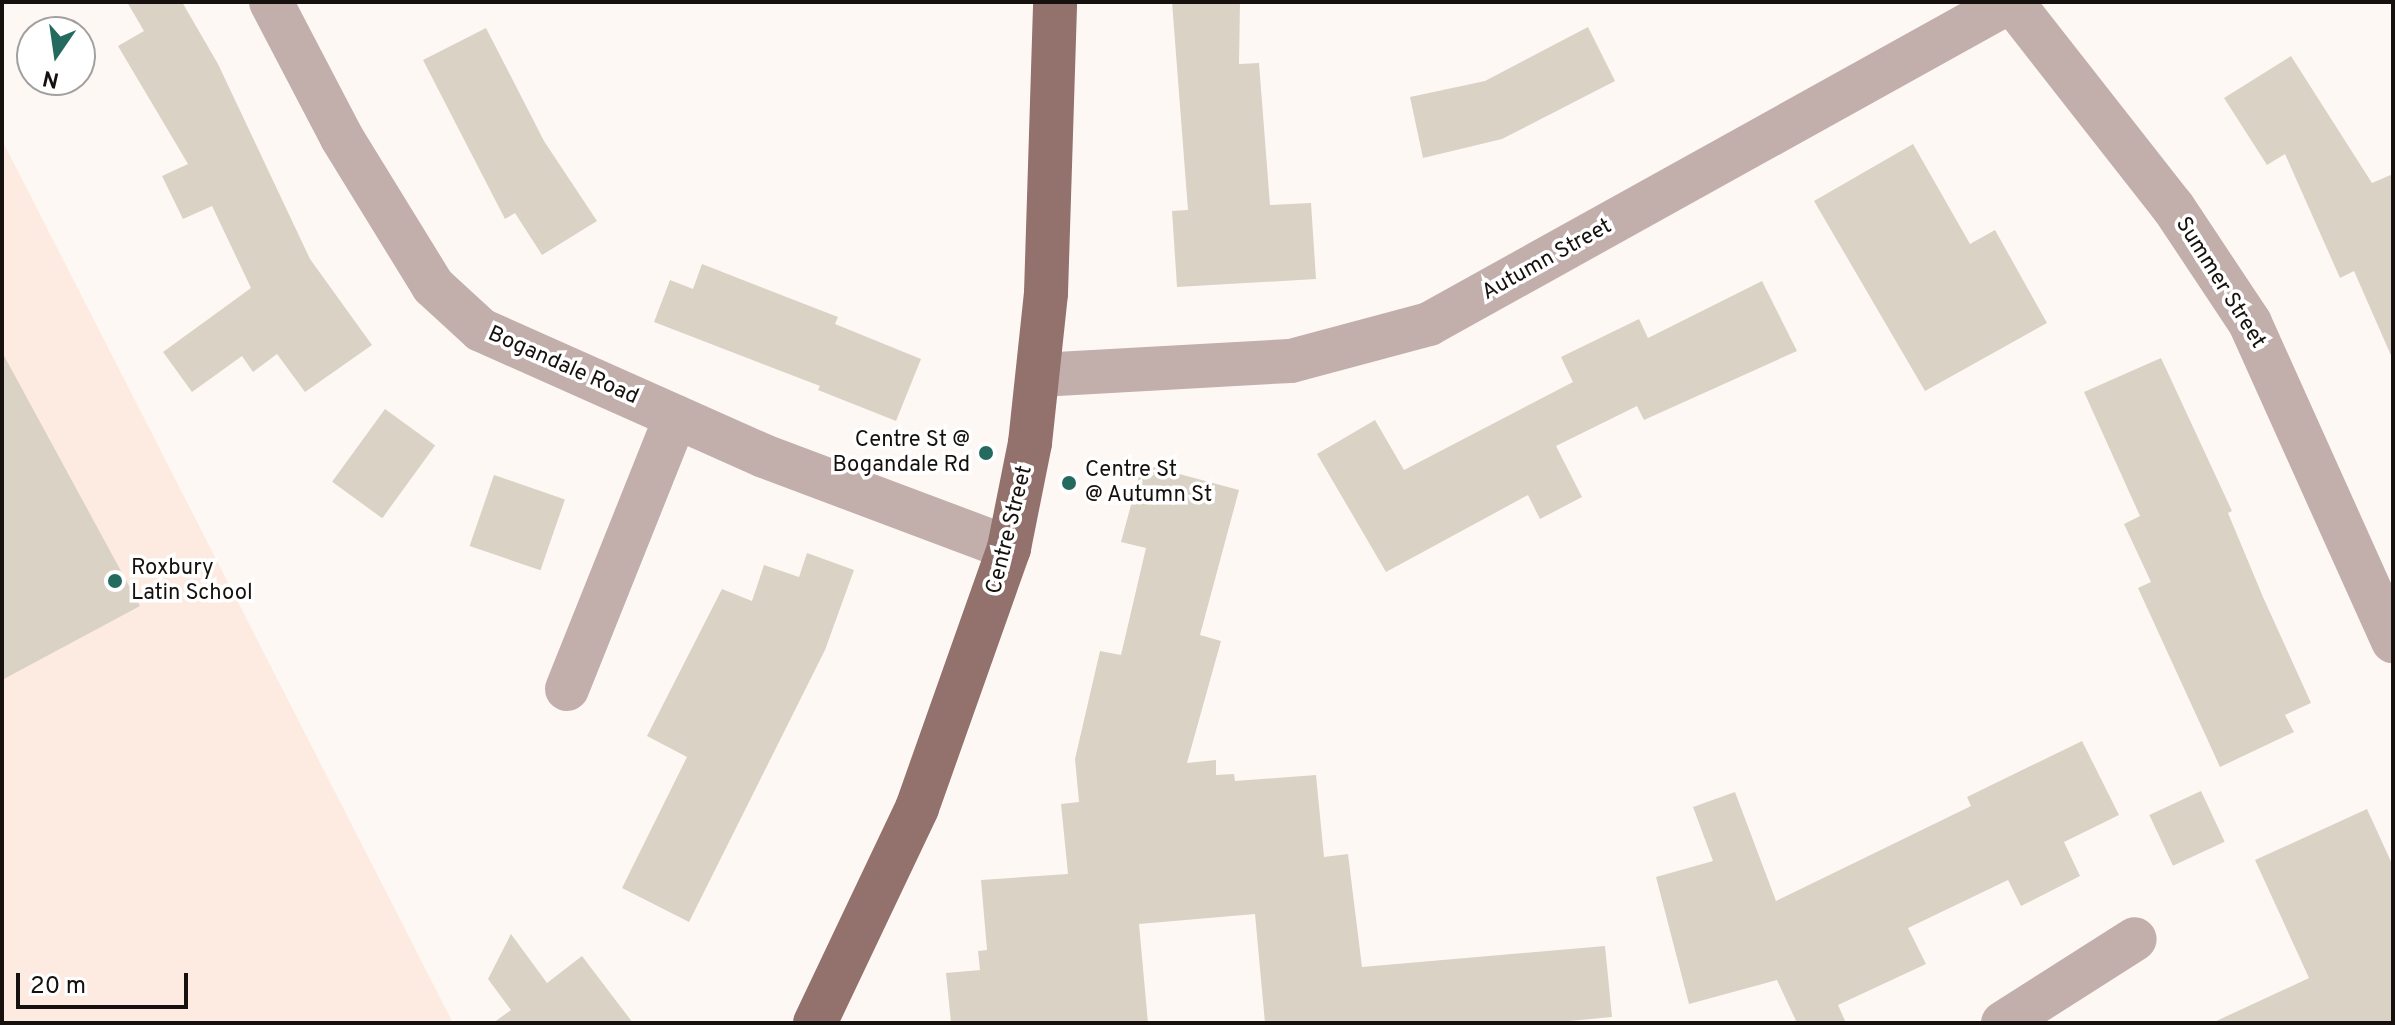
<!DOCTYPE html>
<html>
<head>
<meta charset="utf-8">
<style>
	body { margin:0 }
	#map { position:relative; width:2395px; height:1025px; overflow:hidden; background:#fef8f4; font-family:Overpass,sans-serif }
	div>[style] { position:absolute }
	.built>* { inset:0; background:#fdebe1 }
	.building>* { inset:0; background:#dbd2c6; transform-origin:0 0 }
	.minor>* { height:44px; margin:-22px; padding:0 22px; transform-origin:22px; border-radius:22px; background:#c2afac }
	.major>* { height:44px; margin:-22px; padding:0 22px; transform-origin:22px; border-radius:22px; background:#93716c }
	.dots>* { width:22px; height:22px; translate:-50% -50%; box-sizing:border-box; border:4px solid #fff; border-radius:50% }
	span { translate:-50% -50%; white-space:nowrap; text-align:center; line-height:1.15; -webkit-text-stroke:7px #fff; paint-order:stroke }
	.street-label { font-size:22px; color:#16110e }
	.poi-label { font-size:22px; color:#16110e }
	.right { translate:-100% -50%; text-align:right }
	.left { translate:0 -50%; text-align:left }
	.frame { position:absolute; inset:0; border:4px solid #16110e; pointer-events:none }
	.north { position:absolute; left:16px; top:16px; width:80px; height:80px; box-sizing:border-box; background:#fff; border:2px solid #a2a09f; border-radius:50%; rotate:193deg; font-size:22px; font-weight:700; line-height:32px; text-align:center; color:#16110e }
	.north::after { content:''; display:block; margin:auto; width:28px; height:36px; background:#246a5e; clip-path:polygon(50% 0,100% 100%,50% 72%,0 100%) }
	.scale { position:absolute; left:16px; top:973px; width:172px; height:36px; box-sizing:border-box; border:4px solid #16110e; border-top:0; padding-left:10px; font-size:24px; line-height:28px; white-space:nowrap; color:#16110e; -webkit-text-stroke:6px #fff; paint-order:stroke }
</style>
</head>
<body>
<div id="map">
	<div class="built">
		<div style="clip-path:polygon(2px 140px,453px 1023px,2px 1023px)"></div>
	</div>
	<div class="building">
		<div style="clip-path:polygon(127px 2px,182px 2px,218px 64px,310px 259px,372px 345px,305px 392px,277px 354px,253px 372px,242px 356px,192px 392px,163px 352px,251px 288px,212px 206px,183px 219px,162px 176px,188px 164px,118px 46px,144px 31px)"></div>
		<div style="clip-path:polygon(1172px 2px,1240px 2px,1239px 64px,1259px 63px,1270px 205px,1311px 203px,1316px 279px,1177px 287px,1172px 211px,1188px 210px)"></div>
		<div style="clip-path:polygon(1588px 27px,1615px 81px,1502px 139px,1423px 158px,1410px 97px,1485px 81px)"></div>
		<div style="clip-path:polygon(486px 28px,544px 141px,597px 221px,542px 255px,515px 213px,505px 219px,423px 60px)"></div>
		<div style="clip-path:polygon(2291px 56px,2372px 183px,2393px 174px,2393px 360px,2354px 271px,2340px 278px,2285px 154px,2267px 165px,2224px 98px)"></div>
		<div style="clip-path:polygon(1913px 144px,1970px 244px,1995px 230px,2047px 323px,1925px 391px,1814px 201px)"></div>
		<div style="clip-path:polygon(702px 264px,838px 317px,835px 324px,921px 359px,896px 421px,818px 390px,820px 386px,654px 322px,670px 280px,693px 289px)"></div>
		<div style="clip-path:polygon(1762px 281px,1797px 351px,1644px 420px,1637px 406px,1556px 446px,1582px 497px,1540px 519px,1528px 495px,1386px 572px,1317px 454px,1375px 420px,1404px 470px,1573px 382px,1561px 357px,1639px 319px,1648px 338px)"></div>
		<div style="clip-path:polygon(2px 352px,140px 606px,2px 680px)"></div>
		<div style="clip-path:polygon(2161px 358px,2232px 511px,2228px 513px,2263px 597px,2311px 703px,2285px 715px,2294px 732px,2220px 767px,2138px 588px,2151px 582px,2124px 524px,2140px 516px,2084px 392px)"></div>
		<div style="left:385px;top:409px;width:62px;height:90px;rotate:36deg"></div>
		<div style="clip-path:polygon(1142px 464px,1239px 490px,1200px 635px,1221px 641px,1187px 763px,1216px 760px,1216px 775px,1234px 774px,1235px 781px,1316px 775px,1324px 857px,1348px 854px,1362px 967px,1605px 946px,1612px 1017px,1549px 1023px,1265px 1023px,1255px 914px,1139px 924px,1148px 1023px,951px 1023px,946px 973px,980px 970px,978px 951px,987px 950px,981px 880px,1068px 874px,1061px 804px,1079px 802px,1075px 759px,1100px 651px,1121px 655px,1146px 548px,1121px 542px)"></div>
		<div style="left:494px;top:475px;width:75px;height:75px;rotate:19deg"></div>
		<div style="clip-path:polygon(807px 553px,854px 570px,825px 650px,689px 922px,622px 888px,687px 757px,647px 736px,722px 589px,752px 601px,764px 565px,799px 577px)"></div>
		<div style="clip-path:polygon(2082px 741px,2119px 815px,2064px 842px,2080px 876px,2021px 906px,2008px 880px,1908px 928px,1926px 964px,1838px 1005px,1846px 1023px,1797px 1023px,1777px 980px,1689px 1004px,1656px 877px,1713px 861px,1693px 807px,1735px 792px,1776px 901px,1971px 806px,1967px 797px)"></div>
		<div style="left:2201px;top:791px;width:56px;height:57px;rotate:65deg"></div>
		<div style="clip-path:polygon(2367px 809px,2393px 866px,2393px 1023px,2212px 1023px,2309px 978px,2255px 860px)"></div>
		<div style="clip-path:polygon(511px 934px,547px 983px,582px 956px,633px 1023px,493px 1023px,511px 1010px,488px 979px)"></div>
	</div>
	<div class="minor">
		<div style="left:271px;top:2px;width:153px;rotate:62.4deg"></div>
		<div style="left:342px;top:138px;width:174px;rotate:58.4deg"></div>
		<div style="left:433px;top:286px;width:65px;rotate:42.5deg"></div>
		<div style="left:481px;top:330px;width:310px;rotate:24deg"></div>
		<div style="left:764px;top:456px;width:262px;rotate:20.6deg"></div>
		<div style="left:2012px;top:2px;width:261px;rotate:51.9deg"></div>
		<div style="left:2173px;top:207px;width:139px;rotate:56.4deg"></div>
		<div style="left:2250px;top:323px;width:349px;rotate:65.8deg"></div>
		<div style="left:1039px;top:375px;width:252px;rotate:-3.2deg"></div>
		<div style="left:1291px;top:361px;width:143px;rotate:-15deg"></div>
		<div style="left:1429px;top:324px;width:663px;rotate:-29.04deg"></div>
		<div style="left:567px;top:689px;width:293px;rotate:-68.2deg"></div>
		<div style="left:2003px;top:1023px;width:156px;rotate:-32.5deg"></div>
	</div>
	<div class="major">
		<div style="left:815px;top:1023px;width:238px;rotate:-64.6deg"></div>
		<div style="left:917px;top:808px;width:276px;rotate:-70.5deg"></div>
		<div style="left:1009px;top:548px;width:107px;rotate:-78.7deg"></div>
		<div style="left:1030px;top:443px;width:151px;rotate:-83.9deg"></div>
		<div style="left:1046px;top:293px;width:291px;rotate:-88.2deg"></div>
	</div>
	<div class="dots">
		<div style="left:986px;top:453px;background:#246a5e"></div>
		<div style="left:1069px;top:483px;background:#246a5e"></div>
		<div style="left:115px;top:581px;background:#246a5e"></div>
	</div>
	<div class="street-label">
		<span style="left:1547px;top:260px;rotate:-29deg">Autumn Street</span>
		<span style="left:2220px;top:283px;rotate:58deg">Summer Street</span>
		<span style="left:563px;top:366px;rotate:24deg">Bogandale Road</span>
		<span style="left:1010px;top:530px;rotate:-76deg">Centre Street</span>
	</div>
	<div class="poi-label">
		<span class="right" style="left:970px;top:453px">Centre St @<br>Bogandale Rd</span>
		<span class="left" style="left:1085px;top:483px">Centre St<br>@ Autumn St</span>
		<span class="left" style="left:131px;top:581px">Roxbury<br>Latin School</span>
	</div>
	<div class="frame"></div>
	<div class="north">N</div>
	<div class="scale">20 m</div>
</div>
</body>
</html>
